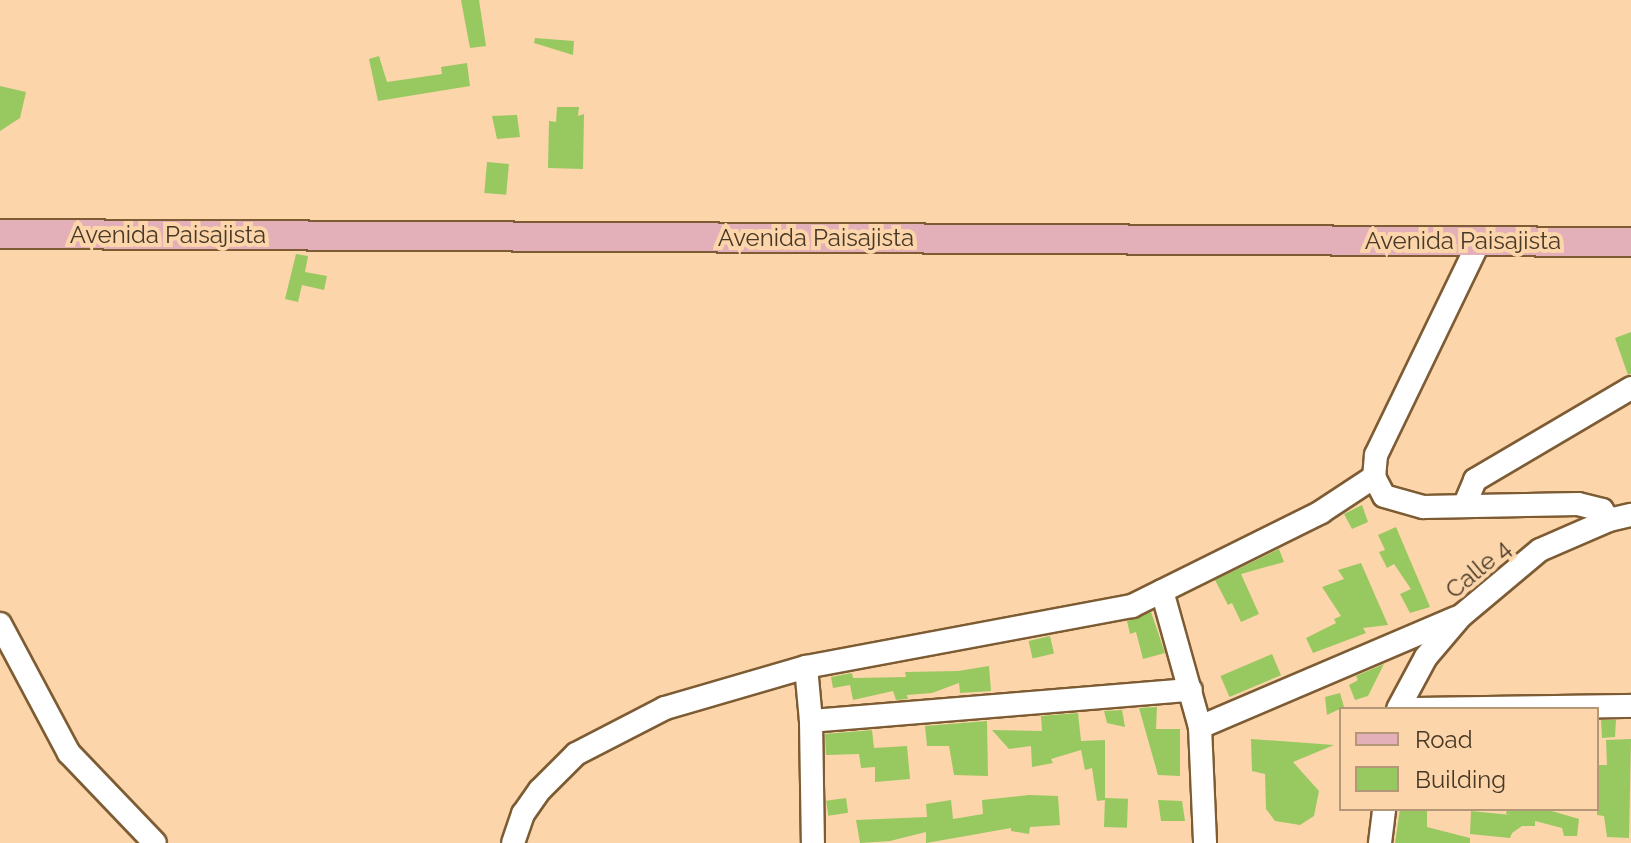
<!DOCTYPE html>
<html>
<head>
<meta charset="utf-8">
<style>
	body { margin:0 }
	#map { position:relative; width:1631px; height:843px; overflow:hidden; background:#fcd5ab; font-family:Raleway,sans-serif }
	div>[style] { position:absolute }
	.building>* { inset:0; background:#98c860; transform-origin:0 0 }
	.roads { filter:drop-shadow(2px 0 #7d5c34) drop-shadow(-2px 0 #7d5c34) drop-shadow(0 2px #7d5c34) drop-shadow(0 -2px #7d5c34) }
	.minor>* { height:22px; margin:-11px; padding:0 11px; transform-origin:11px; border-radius:11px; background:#fff }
	.major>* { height:28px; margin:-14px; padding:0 14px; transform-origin:14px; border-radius:14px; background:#e3b0b9 }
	span { translate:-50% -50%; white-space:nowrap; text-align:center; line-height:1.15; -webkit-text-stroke:8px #fcd5ab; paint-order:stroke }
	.street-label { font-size:24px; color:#483927 }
	.legend { position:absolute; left:1339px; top:707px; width:260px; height:104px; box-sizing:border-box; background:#fcd5ab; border:2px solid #b49776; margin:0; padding:10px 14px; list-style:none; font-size:24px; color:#483927 }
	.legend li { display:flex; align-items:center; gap:16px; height:40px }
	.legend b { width:40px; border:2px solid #b49776 }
</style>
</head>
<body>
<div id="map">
	<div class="building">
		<div style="clip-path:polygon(461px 0,479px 0,486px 46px,470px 48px)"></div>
		<div style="clip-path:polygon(535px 38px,574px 41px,573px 55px,534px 43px)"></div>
		<div style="clip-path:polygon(379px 56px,387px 82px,442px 74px,441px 67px,467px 63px,470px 86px,378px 101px,369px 59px)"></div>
		<div style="clip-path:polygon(0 86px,26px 92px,20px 118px,0 131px)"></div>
		<div style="clip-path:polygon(557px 107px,579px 107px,578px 116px,584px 114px,583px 169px,548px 168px,549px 121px,556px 122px)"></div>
		<div style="clip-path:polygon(517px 115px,520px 137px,497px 139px,492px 116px)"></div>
		<div style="left:487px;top:162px;width:22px;height:31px;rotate:5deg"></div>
		<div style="clip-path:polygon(296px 254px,308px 256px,305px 272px,327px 276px,324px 290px,302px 285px,298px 302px,285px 299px)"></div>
		<div style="clip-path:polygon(1631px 332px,1631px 374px,1628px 375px,1615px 338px)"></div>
		<div style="clip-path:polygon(1362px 505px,1368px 522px,1352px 529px,1344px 514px)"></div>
		<div style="clip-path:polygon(1396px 527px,1430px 607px,1410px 613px,1400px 594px,1411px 589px,1394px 564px,1387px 568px,1379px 552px,1385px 550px,1378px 535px)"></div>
		<div style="clip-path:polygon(1279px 549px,1284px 562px,1241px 574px,1259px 614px,1241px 622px,1232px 603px,1228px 605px,1215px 580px)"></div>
		<div style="clip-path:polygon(1361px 563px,1388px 625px,1363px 628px,1366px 633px,1313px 653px,1306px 638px,1336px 623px,1334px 619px,1341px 616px,1322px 587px,1344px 579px,1338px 570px)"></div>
		<div style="clip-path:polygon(1151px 612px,1165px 653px,1143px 659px,1136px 632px,1130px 634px,1127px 621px)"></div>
		<div style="left:1050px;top:636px;width:18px;height:22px;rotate:77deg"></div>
		<div style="left:1272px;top:654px;width:23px;height:56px;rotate:67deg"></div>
		<div style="clip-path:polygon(1384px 664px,1368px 696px,1355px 700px,1349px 685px,1358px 680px,1356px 676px)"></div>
		<div style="clip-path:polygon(989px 666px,991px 691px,960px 693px,959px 683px,932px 693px,907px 695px,908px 699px,896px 700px,893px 691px,853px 700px,850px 685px,833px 688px,831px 677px,852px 673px,853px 678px,906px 677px,905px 672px,958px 671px)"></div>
		<div style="clip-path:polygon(1340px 693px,1344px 707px,1327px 715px,1325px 697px)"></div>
		<div style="clip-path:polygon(1157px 707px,1156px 729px,1180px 729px,1180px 776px,1158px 775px,1139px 708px)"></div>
		<div style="clip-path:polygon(1122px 710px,1125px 727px,1107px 723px,1104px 711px)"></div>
		<div style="clip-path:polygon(1078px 713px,1081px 741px,1105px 740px,1105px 800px,1097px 801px,1092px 768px,1085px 770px,1081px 750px,1051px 759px,1053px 763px,1032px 767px,1031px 746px,1009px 749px,992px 730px,1042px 731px,1041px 716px)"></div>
		<div style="clip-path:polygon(1601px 720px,1616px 720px,1615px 737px,1602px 738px)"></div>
		<div style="clip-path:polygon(987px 721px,988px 776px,954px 775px,949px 746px,927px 746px,925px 726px)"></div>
		<div style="clip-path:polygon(872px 730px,874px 748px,907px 746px,910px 779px,875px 782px,875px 767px,861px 768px,859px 754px,826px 755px,825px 734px)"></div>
		<div style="clip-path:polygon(1251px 739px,1334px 745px,1293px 762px,1319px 791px,1314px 816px,1300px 825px,1275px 821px,1266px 809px,1265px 774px,1252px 771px)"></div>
		<div style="clip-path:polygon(1631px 739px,1629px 838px,1607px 837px,1604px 816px,1597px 815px,1597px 765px,1607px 765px,1606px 740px)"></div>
		<div style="clip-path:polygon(1029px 795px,1058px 796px,1060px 825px,1030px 827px,1029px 834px,1011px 831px,1011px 828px,926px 843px,926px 832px,890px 841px,860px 843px,856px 820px,927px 817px,926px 804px,951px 800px,953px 819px,983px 814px,982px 800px)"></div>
		<div style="left:846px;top:798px;width:15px;height:20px;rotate:82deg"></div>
		<div style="left:1105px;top:798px;width:23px;height:29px;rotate:2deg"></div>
		<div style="clip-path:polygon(1158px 800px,1182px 801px,1185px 821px,1161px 821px)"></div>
		<div style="clip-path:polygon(1400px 809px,1427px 809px,1427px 827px,1470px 838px,1470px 843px,1395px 843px)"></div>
		<div style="clip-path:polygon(1507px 809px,1545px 809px,1579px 819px,1577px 836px,1564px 836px,1562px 828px,1535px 821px,1535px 826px,1522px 826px,1512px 833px,1510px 838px,1470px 834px,1471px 811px,1511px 815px,1506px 814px)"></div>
	</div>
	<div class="roads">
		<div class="minor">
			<div style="left:1479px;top:242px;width:237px;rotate:115.8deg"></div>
			<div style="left:1376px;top:455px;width:22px;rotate:95deg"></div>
			<div style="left:1374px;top:477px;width:21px;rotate:62deg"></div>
			<div style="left:1384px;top:496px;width:41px;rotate:15.8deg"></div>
			<div style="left:1423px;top:507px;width:155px;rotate:-1.1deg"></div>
			<div style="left:1578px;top:504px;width:25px;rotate:14deg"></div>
			<div style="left:1602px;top:510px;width:12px;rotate:55deg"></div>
			<div style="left:1465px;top:504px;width:26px;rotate:-67deg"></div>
			<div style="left:1475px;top:480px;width:181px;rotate:-30.5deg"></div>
			<div style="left:1162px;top:591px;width:141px;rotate:74.4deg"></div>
			<div style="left:1200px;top:727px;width:116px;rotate:87.5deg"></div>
			<div style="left:0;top:624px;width:146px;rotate:61.9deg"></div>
			<div style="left:69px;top:753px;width:124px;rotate:46.3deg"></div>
			<div style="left:806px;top:667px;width:54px;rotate:84.7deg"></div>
			<div style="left:811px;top:721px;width:122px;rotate:89.1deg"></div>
			<div style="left:1398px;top:709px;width:59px;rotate:-61.7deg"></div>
			<div style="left:1426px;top:657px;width:54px;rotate:-49.5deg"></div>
			<div style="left:1461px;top:616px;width:103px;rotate:-39.9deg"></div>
			<div style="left:1540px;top:550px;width:75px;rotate:-23.5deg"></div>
			<div style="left:1609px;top:520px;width:23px;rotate:-13deg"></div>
			<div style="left:1410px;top:709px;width:221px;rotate:-0.8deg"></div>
			<div style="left:811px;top:721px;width:381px;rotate:-4.7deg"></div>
			<div style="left:1200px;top:727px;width:278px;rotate:-23.1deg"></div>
			<div style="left:513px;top:843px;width:31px;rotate:-71deg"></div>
			<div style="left:523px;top:814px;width:29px;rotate:-55deg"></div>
			<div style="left:540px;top:790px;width:51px;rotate:-45deg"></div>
			<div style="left:576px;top:754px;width:100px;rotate:-27.3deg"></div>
			<div style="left:665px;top:708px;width:147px;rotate:-16.2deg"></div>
			<div style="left:806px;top:667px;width:332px;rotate:-10.6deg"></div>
			<div style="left:1132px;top:606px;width:211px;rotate:-26.4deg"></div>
			<div style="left:1321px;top:512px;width:64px;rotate:-33.4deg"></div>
			<div style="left:1380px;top:843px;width:34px;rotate:-83deg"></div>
		</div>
		<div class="major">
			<div style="left:0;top:234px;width:1631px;rotate:0.28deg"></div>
		</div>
	</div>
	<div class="street-label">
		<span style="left:168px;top:235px">Avenida Paisajista</span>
		<span style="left:816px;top:238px">Avenida Paisajista</span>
		<span style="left:1463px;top:241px">Avenida Paisajista</span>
		<span style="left:1478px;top:569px;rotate:-40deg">Calle 4</span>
	</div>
	<ul class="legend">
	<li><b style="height:10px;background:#e3b0b9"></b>Road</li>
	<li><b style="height:22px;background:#98c860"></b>Building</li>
	</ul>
</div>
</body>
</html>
